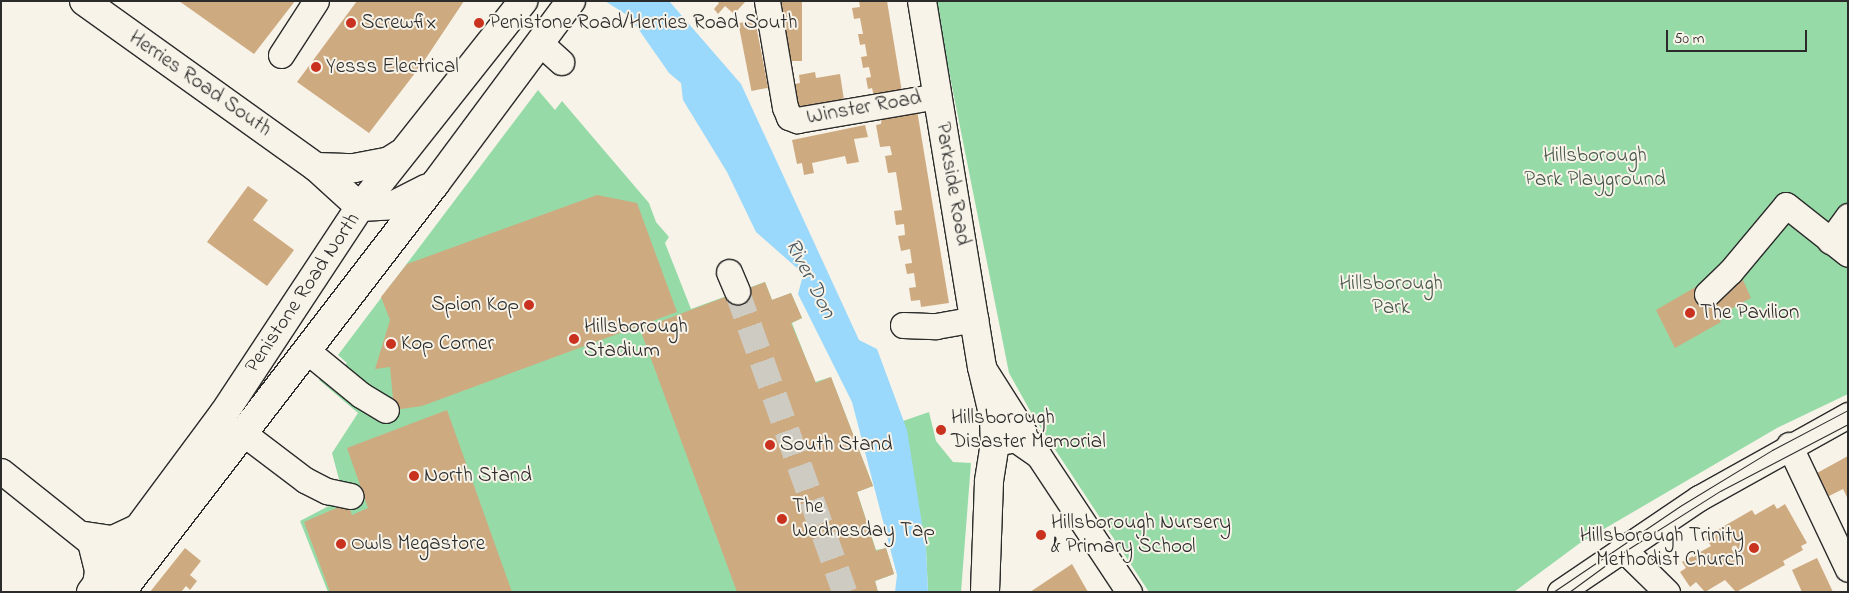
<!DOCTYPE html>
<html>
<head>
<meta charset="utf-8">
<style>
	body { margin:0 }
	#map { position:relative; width:1849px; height:593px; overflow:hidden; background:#f7f3e8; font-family:"Indie Flower",sans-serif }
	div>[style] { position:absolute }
	.green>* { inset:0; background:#96dba7 }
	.water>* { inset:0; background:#9ad8fc }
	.building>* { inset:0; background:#ceaa81; transform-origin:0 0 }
	.minor-tunnel>* { height:25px; margin-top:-12.5px; transform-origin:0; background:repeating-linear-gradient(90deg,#cecbc2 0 25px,transparent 0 37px) }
	.roads { filter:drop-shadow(1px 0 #2b2b2b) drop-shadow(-1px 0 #2b2b2b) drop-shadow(0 1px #2b2b2b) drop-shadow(0 -1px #2b2b2b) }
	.minor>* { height:25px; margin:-12.5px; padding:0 12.5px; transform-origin:12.5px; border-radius:12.5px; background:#f7f3e8 }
	.major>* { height:28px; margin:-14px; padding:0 14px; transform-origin:14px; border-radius:14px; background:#f7f3e8 }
	.highway>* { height:28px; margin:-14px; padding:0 14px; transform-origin:14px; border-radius:14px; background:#f7f3e8 }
	.tram>* { height:1px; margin:-0.5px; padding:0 0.5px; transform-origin:0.5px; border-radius:0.5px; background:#2b2b2b }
	.dots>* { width:14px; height:14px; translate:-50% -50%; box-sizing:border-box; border:2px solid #f7f3e8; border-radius:50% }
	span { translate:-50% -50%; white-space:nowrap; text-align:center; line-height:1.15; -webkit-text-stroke:4px #f7f3e8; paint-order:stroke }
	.poi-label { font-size:21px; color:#2b2b2b }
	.left { translate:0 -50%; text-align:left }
	.right { translate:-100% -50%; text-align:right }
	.street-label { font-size:21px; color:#2b2b2b }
	.park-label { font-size:21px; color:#46574a }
	.water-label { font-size:22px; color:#47565f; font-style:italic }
	.frame { position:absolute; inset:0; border:2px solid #2b2b2b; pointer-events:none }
	.scale { position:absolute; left:1666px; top:30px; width:141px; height:22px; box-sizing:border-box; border:2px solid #2b2b2b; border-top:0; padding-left:6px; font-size:15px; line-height:18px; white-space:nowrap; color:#2b2b2b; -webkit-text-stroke:4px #f7f3e8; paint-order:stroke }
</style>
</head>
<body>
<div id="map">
	<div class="green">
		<div style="clip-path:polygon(935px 1px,1848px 1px,1848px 394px,1777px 428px,1580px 543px,1514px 592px,1149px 592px,1033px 416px,1009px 373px)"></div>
		<div style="clip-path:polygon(538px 90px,555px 110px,562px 101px,649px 203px,656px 222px,669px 237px,665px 243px,691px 309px,765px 282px,772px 300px,791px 293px,802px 318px,792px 323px,815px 382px,831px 377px,873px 486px,857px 492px,876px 550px,886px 548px,894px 574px,875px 581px,878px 592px,328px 592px,300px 521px,344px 498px,332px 453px,358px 413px,319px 380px,324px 373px,334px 380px,347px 363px,338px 355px)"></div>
		<div style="clip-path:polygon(929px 412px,936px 441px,953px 462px,971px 463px,961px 592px,928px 592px,926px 549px,903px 421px)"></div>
	</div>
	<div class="water">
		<div style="clip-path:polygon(605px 1px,669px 1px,741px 84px,859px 340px,877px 349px,907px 430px,926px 549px,928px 592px,895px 592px,897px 575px,852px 402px,798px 294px,802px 279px,798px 269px,756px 232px,727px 172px,683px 100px,681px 83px,669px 73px,630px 17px)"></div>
	</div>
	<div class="building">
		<div style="clip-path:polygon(179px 1px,295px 1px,254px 54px)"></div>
		<div style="clip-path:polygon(357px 1px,464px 1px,422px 64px,369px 133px,297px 82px)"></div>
		<div style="clip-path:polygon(717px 1px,746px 1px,734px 14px,725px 6px,718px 14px,714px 9px,719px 3px)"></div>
		<div style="left:777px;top:1px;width:25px;height:60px"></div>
		<div style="clip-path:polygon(859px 1px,887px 1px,902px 92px,874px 96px,872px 88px,868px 89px,866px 78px,871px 77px,869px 67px,863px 68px,861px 57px,867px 56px,865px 44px,860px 45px,858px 34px,863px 34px,860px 18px,854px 19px,852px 8px,860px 7px)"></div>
		<div style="left:755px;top:20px;width:69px;height:17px;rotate:79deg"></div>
		<div style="clip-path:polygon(815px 72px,816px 78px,840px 74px,844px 100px,794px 108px,790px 85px,800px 83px,799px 75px)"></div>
		<div style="clip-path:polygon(917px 110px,949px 303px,921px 307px,920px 300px,911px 301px,909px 288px,916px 287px,914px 273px,907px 274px,905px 264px,912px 263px,910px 249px,901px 251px,898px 236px,905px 235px,904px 224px,896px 225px,894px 211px,902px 210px,896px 172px,888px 173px,885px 156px,892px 155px,890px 146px,880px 147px,876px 125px,881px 124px,882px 114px)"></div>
		<div style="clip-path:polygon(865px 125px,868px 137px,854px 139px,859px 162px,847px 164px,845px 156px,812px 163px,814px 173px,804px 175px,802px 163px,797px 164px,792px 140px)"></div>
		<div style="clip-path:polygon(248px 186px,268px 200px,253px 220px,294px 250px,267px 286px,207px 242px)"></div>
		<div style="clip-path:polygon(597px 195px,637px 203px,677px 312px,422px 406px,394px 410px,390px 367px,375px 369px,390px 320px,381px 297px,407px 264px)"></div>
		<div style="clip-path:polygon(1743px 280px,1751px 298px,1718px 316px,1721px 322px,1675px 348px,1656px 310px,1699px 285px,1707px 300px)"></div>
		<div style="clip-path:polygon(765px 282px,772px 300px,791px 293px,802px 318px,791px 323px,816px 383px,831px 377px,873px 486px,857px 492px,876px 551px,886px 548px,894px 574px,875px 581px,878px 592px,737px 592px,640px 329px)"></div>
		<div style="clip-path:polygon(447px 410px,512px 592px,330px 592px,304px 522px,348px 503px,352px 515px,368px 508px,347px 448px)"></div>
		<div style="clip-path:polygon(1848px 456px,1848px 499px,1843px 489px,1829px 496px,1817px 473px)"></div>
		<div style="clip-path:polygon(1774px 504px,1777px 509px,1785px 504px,1807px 543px,1801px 546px,1803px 550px,1783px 561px,1785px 565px,1736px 592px,1725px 580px,1705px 592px,1696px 582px,1690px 587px,1680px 572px,1686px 568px,1682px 562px,1711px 546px,1705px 537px,1752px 510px,1755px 515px)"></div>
		<div style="clip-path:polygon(185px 548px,201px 561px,190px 575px,197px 581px,190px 590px,186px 586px,181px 592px,150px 592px)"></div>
		<div style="clip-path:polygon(1817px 558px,1833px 592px,1802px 592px,1792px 570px)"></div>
		<div style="clip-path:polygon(1072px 564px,1088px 592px,1030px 592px)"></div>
	</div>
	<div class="minor-tunnel">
		<div style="left:737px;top:291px;width:320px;rotate:70.3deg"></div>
	</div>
	<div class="roads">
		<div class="minor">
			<div style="left:767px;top:1px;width:108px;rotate:80.4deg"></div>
			<div style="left:785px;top:107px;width:11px;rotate:68deg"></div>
			<div style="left:789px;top:117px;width:9px;rotate:21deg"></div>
			<div style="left:797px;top:120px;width:142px;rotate:-9.7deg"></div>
			<div style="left:539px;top:42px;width:30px;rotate:42deg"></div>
			<div style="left:281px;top:55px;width:64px;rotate:-57.1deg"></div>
			<div style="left:1830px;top:241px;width:31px;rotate:-54deg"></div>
			<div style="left:729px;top:272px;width:21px;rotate:67deg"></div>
			<div style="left:1707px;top:294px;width:32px;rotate:-44deg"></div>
			<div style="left:1730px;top:272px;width:87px;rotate:-50.1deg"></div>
			<div style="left:1786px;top:205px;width:79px;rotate:38.3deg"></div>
			<div style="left:903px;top:325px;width:33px;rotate:2deg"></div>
			<div style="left:936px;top:326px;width:40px;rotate:-10deg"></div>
			<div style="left:306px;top:350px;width:71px;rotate:39.3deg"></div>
			<div style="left:361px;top:395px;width:29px;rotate:31deg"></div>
			<div style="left:985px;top:371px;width:95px;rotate:57.5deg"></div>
			<div style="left:243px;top:433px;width:78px;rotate:37.2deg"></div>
			<div style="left:305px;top:480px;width:25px;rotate:27deg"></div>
			<div style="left:327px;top:491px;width:24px;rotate:12deg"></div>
			<div style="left:995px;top:443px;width:20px;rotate:-11deg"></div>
			<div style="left:1015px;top:439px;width:29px;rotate:35deg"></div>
			<div style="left:1039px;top:456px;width:163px;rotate:56.5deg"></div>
			<div style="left:1789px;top:445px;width:137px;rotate:64.6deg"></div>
			<div style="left:1px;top:471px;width:114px;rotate:38.6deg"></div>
			<div style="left:90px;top:542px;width:30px;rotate:76deg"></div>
			<div style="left:97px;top:571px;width:18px;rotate:99deg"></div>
			<div style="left:83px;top:534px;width:29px;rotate:8deg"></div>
			<div style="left:112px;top:538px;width:35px;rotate:-25deg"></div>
			<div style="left:1622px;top:548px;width:63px;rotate:44.4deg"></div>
			<div style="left:1560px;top:592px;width:168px;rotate:-34.1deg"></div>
			<div style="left:1699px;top:498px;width:171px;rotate:-29.1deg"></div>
		</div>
		<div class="major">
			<div style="left:84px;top:1px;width:285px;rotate:35.6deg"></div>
			<div style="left:316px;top:167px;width:59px;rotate:42.3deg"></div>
			<div style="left:922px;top:1px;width:371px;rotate:80.7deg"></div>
			<div style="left:982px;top:367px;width:52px;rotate:76.8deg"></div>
			<div style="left:994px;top:418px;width:25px;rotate:88deg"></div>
			<div style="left:995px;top:443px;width:39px;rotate:99deg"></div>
			<div style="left:989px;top:482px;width:110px;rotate:92.1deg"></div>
			<div style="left:316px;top:167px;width:38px;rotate:2deg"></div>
			<div style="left:354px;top:168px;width:36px;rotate:-11deg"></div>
			<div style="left:389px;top:161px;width:13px;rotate:-32deg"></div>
		</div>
		<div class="highway">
			<div style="left:360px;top:207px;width:34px;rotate:-3deg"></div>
			<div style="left:394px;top:205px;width:37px;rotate:-27deg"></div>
			<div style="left:91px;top:592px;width:223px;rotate:-53.4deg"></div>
			<div style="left:224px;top:413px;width:247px;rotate:-56.6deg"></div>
			<div style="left:360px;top:207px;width:263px;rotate:-51.6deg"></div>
			<div style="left:121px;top:592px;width:515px;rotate:-52.42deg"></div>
			<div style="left:435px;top:184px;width:228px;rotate:-53.4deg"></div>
		</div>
	</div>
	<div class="tram">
		<div style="left:1553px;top:592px;width:153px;rotate:-34.1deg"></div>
		<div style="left:1680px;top:506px;width:108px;rotate:-31.3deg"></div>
		<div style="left:1772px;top:450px;width:86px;rotate:-27.8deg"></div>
		<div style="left:1569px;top:592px;width:69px;rotate:-36.2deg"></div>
		<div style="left:1625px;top:551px;width:112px;rotate:-32.3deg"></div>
		<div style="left:1720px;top:491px;width:144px;rotate:-27.6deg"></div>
	</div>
	<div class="dots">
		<div style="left:351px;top:23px;background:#c8321e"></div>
		<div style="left:479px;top:23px;background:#c8321e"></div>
		<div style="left:316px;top:67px;background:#c8321e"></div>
		<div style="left:529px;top:305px;background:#c8321e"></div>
		<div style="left:1690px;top:313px;background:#c8321e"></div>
		<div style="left:574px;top:339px;background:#c8321e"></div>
		<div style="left:391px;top:344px;background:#c8321e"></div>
		<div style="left:941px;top:430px;background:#c8321e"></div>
		<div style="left:770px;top:445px;background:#c8321e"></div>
		<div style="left:414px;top:476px;background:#c8321e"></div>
		<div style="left:782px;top:519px;background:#c8321e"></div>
		<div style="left:1041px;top:535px;background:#c8321e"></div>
		<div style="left:341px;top:544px;background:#c8321e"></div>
		<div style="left:1754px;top:548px;background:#c8321e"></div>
	</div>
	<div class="poi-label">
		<span class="left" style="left:361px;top:23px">Screwfix</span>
		<span class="left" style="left:489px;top:23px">Penistone Road/Herries Road South</span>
		<span class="left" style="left:326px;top:67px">Yesss Electrical</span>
		<span class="right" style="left:519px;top:305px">Spion Kop</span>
		<span class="left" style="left:1700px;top:313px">The Pavilion</span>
		<span class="left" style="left:584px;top:339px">Hillsborough<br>Stadium</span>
		<span class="left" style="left:401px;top:344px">Kop Corner</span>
		<span class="left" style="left:951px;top:430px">Hillsborough<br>Disaster Memorial</span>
		<span class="left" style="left:780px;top:445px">South Stand</span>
		<span class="left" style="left:424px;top:476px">North Stand</span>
		<span class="left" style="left:792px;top:519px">The<br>Wednesday Tap</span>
		<span class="left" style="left:1051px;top:535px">Hillsborough Nursery<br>&amp; Primary School</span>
		<span class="right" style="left:1744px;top:548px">Hillsborough Trinity<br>Methodist Church</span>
		<span class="left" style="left:351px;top:544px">Owls Megastore</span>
	</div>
	<div class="street-label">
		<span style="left:200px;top:84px;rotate:35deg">Herries Road South</span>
		<span style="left:864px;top:108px;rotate:-10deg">Winster Road</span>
		<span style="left:952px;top:184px;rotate:80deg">Parkside Road</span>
		<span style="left:303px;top:293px;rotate:-56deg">Penistone Road North</span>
	</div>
	<div class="park-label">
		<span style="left:1595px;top:168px">Hillsborough<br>Park Playground</span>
		<span style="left:1391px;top:296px">Hillsborough<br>Park</span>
	</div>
	<div class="water-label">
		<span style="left:809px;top:279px;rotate:63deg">River Don</span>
	</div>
	<div class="frame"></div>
	<div class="scale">50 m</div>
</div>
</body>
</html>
